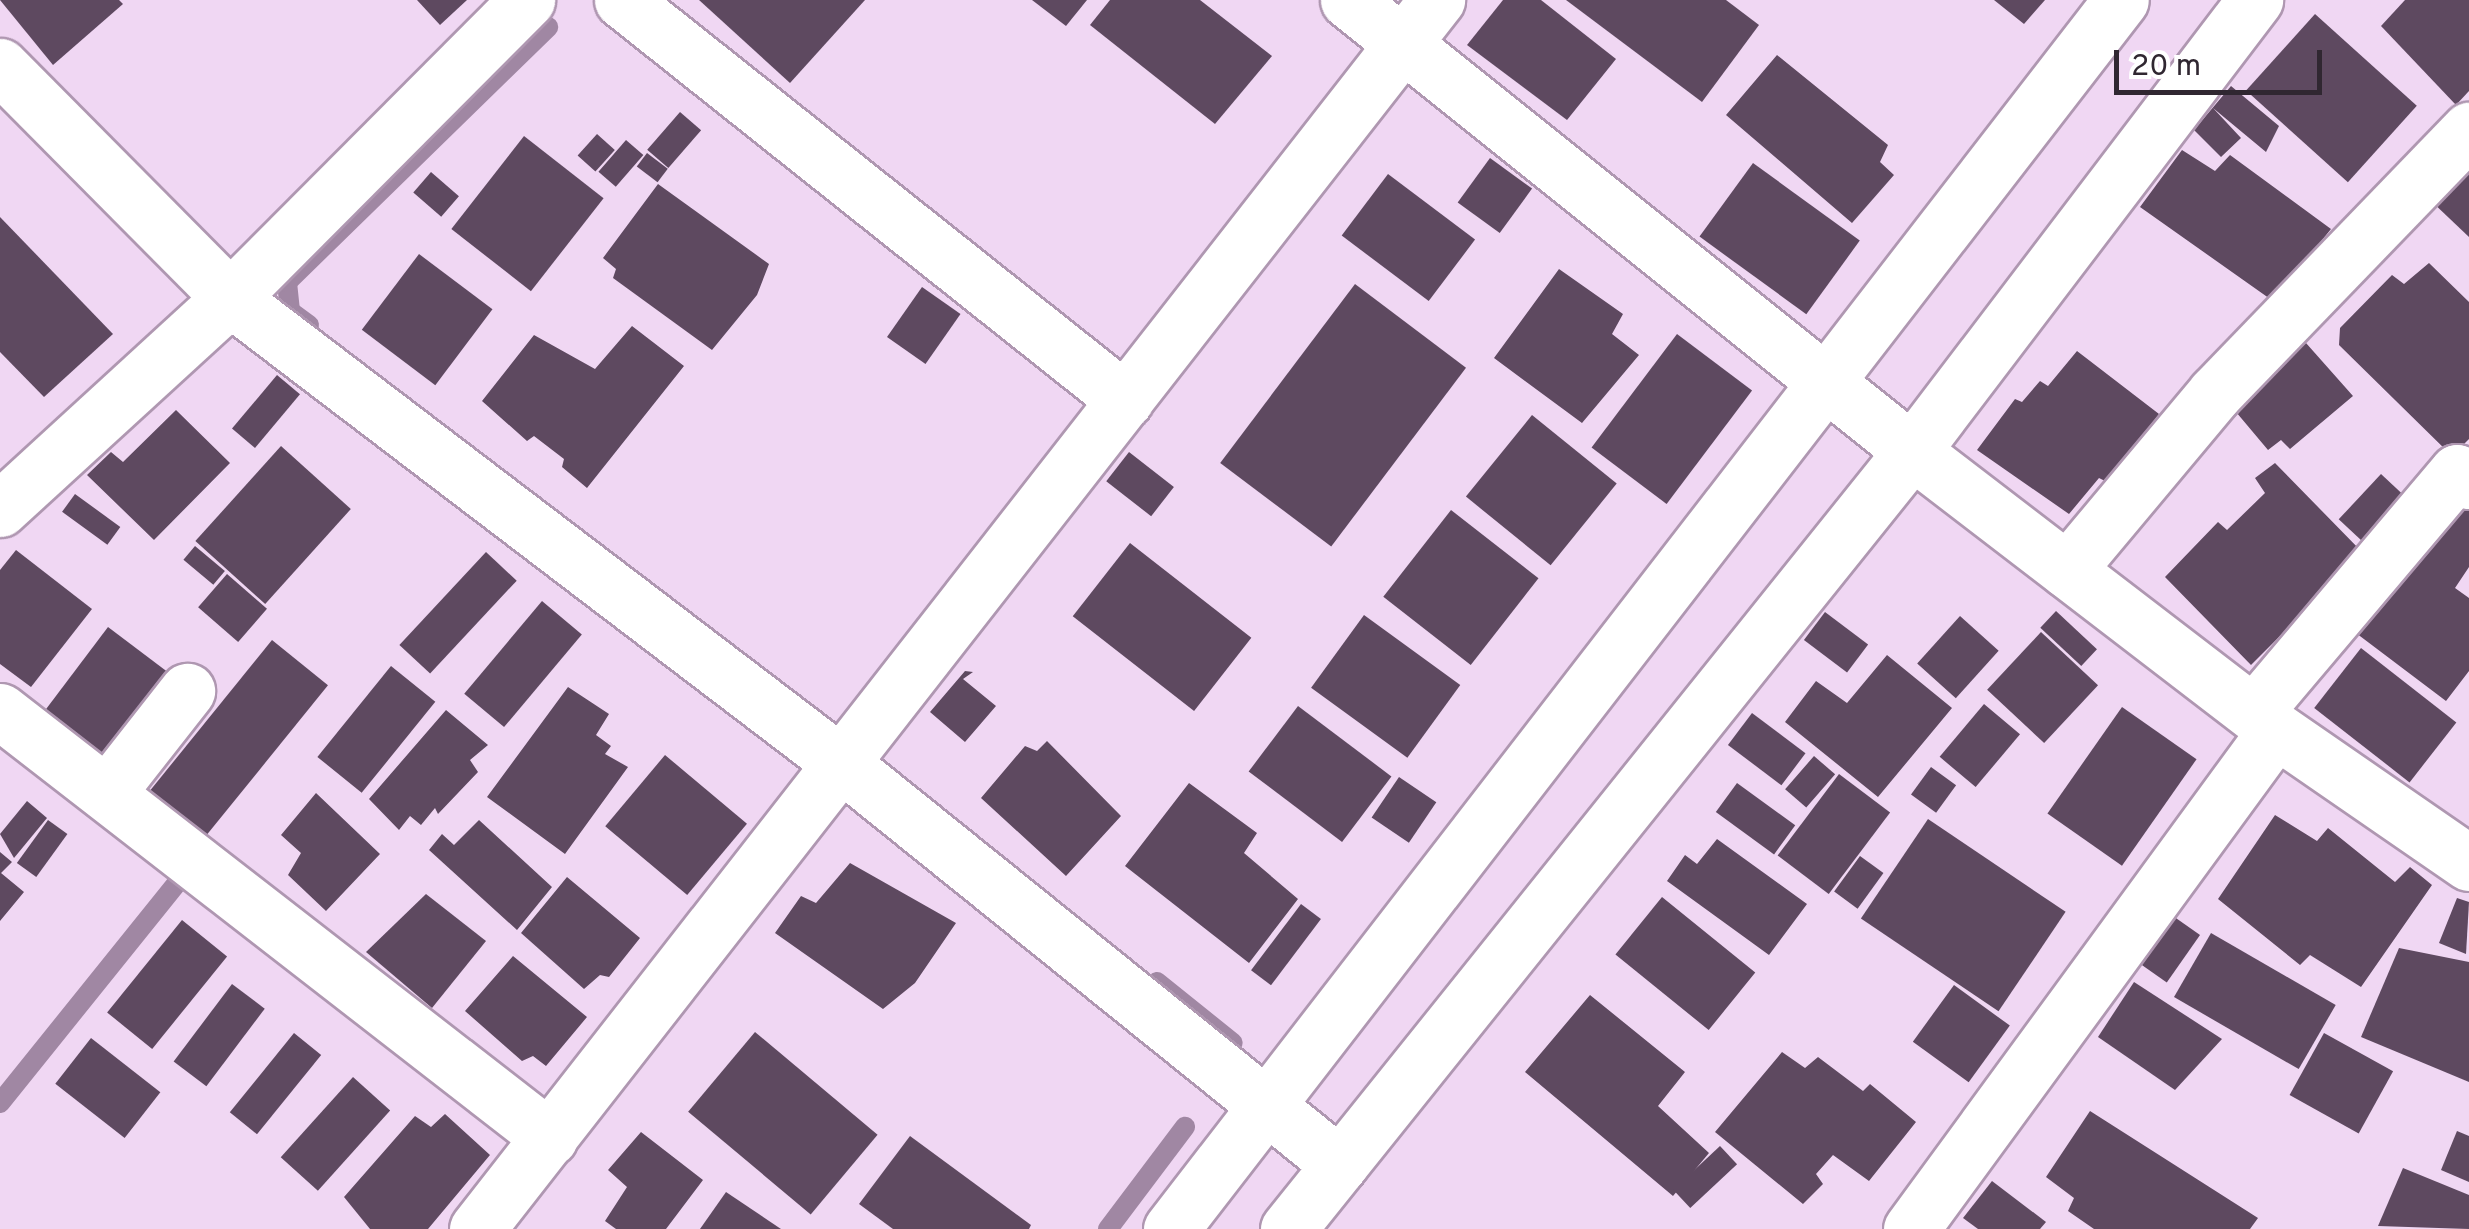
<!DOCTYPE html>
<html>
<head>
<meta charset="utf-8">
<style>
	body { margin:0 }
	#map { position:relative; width:2469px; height:1229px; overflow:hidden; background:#f0d7f3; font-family:Overpass,sans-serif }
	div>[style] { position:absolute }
	.stream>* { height:20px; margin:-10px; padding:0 10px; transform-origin:10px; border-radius:10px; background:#a087a3 }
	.building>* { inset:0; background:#5e4960; transform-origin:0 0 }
	.roads { filter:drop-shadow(2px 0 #af97b1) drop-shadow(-2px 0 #af97b1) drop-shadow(0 2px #af97b1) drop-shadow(0 -2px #af97b1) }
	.street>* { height:55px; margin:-27.5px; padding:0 27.5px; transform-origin:27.5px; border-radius:27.5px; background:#fff }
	span { translate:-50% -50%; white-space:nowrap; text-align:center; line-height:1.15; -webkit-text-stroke:10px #fff; paint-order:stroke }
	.scale { position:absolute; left:2114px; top:50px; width:208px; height:45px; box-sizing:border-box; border:5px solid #302731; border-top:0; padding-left:12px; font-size:30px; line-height:35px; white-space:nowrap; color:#302731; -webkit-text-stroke:8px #fff; paint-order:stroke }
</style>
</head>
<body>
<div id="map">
	<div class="stream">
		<div style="left:309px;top:325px;width:24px;rotate:-144deg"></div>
		<div style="left:290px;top:311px;width:29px;rotate:-96deg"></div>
		<div style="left:287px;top:282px;width:365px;rotate:-44.3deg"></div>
		<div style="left:1157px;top:982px;width:97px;rotate:38.8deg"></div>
		<div style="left:0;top:1103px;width:284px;rotate:-51.2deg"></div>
		<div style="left:1108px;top:1229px;width:128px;rotate:-53deg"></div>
	</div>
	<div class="building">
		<div style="clip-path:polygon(0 0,119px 0,123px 4px,53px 65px)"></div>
		<div style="clip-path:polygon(417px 0,467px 0,440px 25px)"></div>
		<div style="clip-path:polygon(699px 0,865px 0,790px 83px)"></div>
		<div style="clip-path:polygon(1032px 0,1087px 0,1066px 26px)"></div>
		<div style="clip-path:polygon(1110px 0,1200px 0,1272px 56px,1215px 124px,1090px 25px)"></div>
		<div style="clip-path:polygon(1503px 0,1541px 0,1616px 59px,1567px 120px,1467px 45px)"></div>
		<div style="clip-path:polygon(1566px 0,1726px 0,1759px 25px,1702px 102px)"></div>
		<div style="clip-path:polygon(1994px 0,2045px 0,2024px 24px)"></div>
		<div style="clip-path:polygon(2405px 0,2469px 0,2469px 91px,2456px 105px,2381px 26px)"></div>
		<div style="left:2315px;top:14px;width:137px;height:103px;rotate:42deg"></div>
		<div style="clip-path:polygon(1777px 55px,1888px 145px,1880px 162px,1894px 175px,1852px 223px,1726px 115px)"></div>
		<div style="clip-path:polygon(2231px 86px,2279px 126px,2266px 152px,2213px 108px,2241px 138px,2221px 157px,2194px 130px)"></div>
		<div style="left:680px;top:112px;width:28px;height:50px;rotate:41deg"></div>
		<div style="left:597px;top:134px;width:24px;height:29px;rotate:42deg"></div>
		<div style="left:524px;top:136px;width:101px;height:118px;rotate:38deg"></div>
		<div style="left:626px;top:140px;width:23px;height:42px;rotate:41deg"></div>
		<div style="clip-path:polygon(2182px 150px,2215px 171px,2230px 155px,2331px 229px,2273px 301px,2140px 207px)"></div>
		<div style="left:647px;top:153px;width:26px;height:17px;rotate:37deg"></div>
		<div style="clip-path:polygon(2469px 157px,2469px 237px,2429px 199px)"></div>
		<div style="left:1490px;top:158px;width:52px;height:55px;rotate:36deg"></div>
		<div style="left:1753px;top:163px;width:132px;height:91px;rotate:36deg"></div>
		<div style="left:431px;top:172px;width:37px;height:27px;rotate:41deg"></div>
		<div style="left:1388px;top:174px;width:109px;height:77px;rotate:37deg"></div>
		<div style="clip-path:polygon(658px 184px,769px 264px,757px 295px,712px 350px,613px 278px,616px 269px,603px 258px)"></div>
		<div style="clip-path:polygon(0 217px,113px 334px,44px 397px,0 352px)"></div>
		<div style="left:419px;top:254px;width:92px;height:95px;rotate:37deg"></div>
		<div style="clip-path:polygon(2429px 263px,2469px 302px,2469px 439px,2452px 456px,2339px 345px,2340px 328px,2392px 275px,2404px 284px)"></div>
		<div style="clip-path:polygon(1559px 269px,1623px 314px,1612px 334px,1639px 355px,1582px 423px,1494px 358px)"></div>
		<div style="left:1355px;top:284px;width:139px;height:224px;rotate:37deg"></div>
		<div style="left:922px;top:287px;width:47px;height:61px;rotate:35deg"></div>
		<div style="clip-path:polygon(632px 326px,684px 366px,587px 488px,562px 467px,564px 459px,534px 436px,527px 441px,482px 401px,534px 335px,595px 369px)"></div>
		<div style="left:1677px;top:334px;width:94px;height:142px;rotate:37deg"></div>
		<div style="clip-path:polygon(2306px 343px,2353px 396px,2290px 449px,2281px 440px,2268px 450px,2231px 406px)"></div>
		<div style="clip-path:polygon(2077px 351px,2159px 414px,2107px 482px,2099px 478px,2069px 514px,1977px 450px,2015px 399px,2022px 402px,2040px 381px,2048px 386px)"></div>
		<div style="left:277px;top:375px;width:30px;height:70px;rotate:40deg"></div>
		<div style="clip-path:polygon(176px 410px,230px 463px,154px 540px,87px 475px,111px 452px,123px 462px)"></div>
		<div style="left:1532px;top:415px;width:109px;height:105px;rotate:39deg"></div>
		<div style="left:281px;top:446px;width:94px;height:128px;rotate:42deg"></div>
		<div style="left:1129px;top:452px;width:57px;height:37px;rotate:38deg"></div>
		<div style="clip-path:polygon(2275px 463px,2363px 553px,2251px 665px,2165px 577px,2218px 522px,2227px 530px,2265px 493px,2255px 478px)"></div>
		<div style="left:2381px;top:474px;width:41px;height:62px;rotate:43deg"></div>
		<div style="clip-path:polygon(2455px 493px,2469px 503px,2469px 567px,2455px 588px,2469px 598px,2469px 671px,2446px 701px,2344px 624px)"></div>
		<div style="left:75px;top:494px;width:56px;height:22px;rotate:36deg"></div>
		<div style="left:1451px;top:510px;width:111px;height:110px;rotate:38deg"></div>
		<div style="left:1130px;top:543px;width:154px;height:93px;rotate:38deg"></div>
		<div style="left:195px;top:546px;width:39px;height:18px;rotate:40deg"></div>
		<div style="clip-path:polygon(16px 550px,92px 609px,31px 687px,0 664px,0 570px)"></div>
		<div style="left:486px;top:552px;width:42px;height:127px;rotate:43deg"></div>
		<div style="left:227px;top:574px;width:53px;height:44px;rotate:41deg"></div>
		<div style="left:542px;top:601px;width:52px;height:121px;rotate:40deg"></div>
		<div style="left:2056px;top:611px;width:56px;height:23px;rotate:43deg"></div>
		<div style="left:1825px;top:612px;width:54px;height:35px;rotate:37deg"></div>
		<div style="left:1364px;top:615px;width:119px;height:90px;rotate:36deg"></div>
		<div style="left:1960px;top:616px;width:52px;height:64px;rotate:42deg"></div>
		<div style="left:108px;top:627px;width:78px;height:105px;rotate:37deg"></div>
		<div style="left:2041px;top:632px;width:78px;height:79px;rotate:43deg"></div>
		<div style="left:272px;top:640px;width:72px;height:195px;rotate:39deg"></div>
		<div style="left:2361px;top:648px;width:121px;height:76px;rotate:38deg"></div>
		<div style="clip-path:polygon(1887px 655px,1952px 708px,1878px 797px,1785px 722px,1816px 681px,1847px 703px)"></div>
		<div style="left:391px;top:666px;width:57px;height:117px;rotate:39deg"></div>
		<div style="clip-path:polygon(965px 671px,973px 672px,963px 679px,996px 706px,965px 742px,930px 712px)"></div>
		<div style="clip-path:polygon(568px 687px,609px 714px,596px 735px,611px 746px,605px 754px,628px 767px,565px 854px,487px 797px)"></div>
		<div style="left:1984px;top:704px;width:47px;height:69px;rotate:40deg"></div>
		<div style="left:1298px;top:706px;width:117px;height:82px;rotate:37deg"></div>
		<div style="left:2122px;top:707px;width:91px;height:130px;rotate:35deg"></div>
		<div style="clip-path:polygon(446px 710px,488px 745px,470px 760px,478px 772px,438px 814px,435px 808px,421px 825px,410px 816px,399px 830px,369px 799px)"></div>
		<div style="left:1752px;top:713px;width:67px;height:40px;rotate:37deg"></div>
		<div style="clip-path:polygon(1047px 741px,1121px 816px,1066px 876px,981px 798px,1025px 746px,1037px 751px)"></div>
		<div style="left:665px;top:755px;width:107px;height:93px;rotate:40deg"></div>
		<div style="left:1814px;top:756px;width:28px;height:44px;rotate:41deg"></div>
		<div style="left:1931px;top:767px;width:31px;height:34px;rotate:36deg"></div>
		<div style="left:1839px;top:774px;width:64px;height:102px;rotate:37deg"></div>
		<div style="left:1399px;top:777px;width:45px;height:49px;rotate:34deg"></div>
		<div style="clip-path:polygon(1189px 783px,1257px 833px,1244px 853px,1298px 899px,1249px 963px,1125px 866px)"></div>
		<div style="left:1737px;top:783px;width:72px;height:36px;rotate:36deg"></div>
		<div style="clip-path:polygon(316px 793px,380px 854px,326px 911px,288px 875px,301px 853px,281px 835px)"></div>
		<div style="clip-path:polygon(27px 801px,47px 818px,14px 858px,0 834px)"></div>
		<div style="clip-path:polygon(2275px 815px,2317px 841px,2328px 828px,2395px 882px,2410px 867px,2432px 885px,2361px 987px,2310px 955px,2300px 965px,2218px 899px)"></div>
		<div style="left:1928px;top:819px;width:166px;height:120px;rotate:34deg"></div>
		<div style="left:48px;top:820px;width:24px;height:53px;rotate:36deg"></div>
		<div style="clip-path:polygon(479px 820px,552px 887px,517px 930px,429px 850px,442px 834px,454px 845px)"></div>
		<div style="clip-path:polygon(1717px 839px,1807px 904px,1769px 955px,1667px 881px,1685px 855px,1697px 864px)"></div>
		<div style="clip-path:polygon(0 852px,12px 862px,1px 873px,24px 892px,0 921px)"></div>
		<div style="left:1860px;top:856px;width:29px;height:44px;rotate:36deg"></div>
		<div style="clip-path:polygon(850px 863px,956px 923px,915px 983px,883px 1009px,775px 933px,801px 896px,816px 903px)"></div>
		<div style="clip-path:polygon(567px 877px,640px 938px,609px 977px,600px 975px,584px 989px,521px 933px)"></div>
		<div style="clip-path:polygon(426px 894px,486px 941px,432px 1008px,366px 952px)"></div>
		<div style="left:1662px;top:897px;width:120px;height:74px;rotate:39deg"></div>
		<div style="clip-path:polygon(2457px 898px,2469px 902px,2466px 954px,2439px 943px)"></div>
		<div style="left:1301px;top:904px;width:25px;height:83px;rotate:37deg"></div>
		<div style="left:2173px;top:916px;width:33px;height:58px;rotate:35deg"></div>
		<div style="left:182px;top:920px;width:58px;height:119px;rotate:39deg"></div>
		<div style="left:2211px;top:933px;width:144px;height:74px;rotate:30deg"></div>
		<div style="clip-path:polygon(2399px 948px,2469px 962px,2469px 1082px,2361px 1037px)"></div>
		<div style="clip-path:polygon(513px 956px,587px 1017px,546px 1066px,533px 1056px,522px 1061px,465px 1011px)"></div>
		<div style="clip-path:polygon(2134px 982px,2222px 1039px,2175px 1090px,2098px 1037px)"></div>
		<div style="left:232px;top:984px;width:41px;height:97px;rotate:37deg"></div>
		<div style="left:1954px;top:985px;width:69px;height:70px;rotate:36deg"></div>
		<div style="clip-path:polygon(1590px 995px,1685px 1072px,1658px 1106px,1709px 1153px,1673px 1196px,1525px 1072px)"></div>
		<div style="left:755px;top:1032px;width:160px;height:104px;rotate:40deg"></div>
		<div style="left:294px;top:1033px;width:35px;height:102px;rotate:39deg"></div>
		<div style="left:2324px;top:1033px;width:79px;height:71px;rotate:29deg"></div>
		<div style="left:91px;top:1038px;width:88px;height:58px;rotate:38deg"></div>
		<div style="clip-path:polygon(1782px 1052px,1805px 1068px,1818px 1057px,1863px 1091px,1870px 1084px,1916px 1122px,1869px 1181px,1833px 1155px,1816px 1174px,1823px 1184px,1803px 1204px,1715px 1132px)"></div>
		<div style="left:353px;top:1077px;width:50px;height:108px;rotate:42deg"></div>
		<div style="clip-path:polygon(2090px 1111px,2258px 1218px,2250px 1229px,2094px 1229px,2068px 1211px,2074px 1198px,2046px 1177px)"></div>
		<div style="clip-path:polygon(445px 1114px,490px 1155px,428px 1229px,370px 1229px,344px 1197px,415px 1116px,431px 1127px)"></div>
		<div style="clip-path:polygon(2457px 1131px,2469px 1136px,2469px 1182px,2441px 1170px)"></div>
		<div style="clip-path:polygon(641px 1132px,703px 1180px,666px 1229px,616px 1229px,605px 1221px,627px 1187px,608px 1170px)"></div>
		<div style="clip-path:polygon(910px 1136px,1031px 1225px,1029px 1229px,893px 1229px,859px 1204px)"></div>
		<div style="left:1720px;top:1146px;width:25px;height:64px;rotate:47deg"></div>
		<div style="clip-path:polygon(2403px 1168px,2469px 1195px,2469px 1229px,2378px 1226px)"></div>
		<div style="clip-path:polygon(1992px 1181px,2046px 1222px,2040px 1229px,1978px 1229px,1963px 1218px)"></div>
		<div style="clip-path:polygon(726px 1192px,781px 1229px,700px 1229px)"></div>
	</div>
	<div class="roads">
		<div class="street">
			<div style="left:622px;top:0;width:643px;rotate:38.49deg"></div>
			<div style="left:1348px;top:0;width:722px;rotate:38.65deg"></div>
			<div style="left:1912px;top:451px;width:459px;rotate:37.5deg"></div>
			<div style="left:2276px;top:730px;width:234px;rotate:34.6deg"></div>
			<div style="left:0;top:66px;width:327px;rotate:45.2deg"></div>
			<div style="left:230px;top:298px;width:769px;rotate:37.29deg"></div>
			<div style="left:842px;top:764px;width:639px;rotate:38.84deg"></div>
			<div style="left:0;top:509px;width:312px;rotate:-42.5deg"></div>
			<div style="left:230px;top:298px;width:421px;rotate:-45.1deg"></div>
			<div style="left:2067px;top:570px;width:231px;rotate:-50.1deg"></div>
			<div style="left:2215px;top:393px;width:366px;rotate:-46deg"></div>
			<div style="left:0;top:711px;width:696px;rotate:37.82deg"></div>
			<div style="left:2254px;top:712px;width:314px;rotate:-49.8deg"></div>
			<div style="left:2457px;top:472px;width:15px;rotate:37deg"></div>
			<div style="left:107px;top:793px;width:130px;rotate:-51.9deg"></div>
			<div style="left:477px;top:1229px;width:1560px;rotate:-52.01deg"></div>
			<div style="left:1171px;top:1229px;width:1553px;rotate:-52.3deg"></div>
			<div style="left:1288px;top:1229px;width:997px;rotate:-51.27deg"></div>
			<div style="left:1912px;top:451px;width:567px;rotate:-52.75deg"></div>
			<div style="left:1911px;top:1229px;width:618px;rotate:-53.82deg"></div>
		</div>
	</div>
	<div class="scale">20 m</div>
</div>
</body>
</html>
